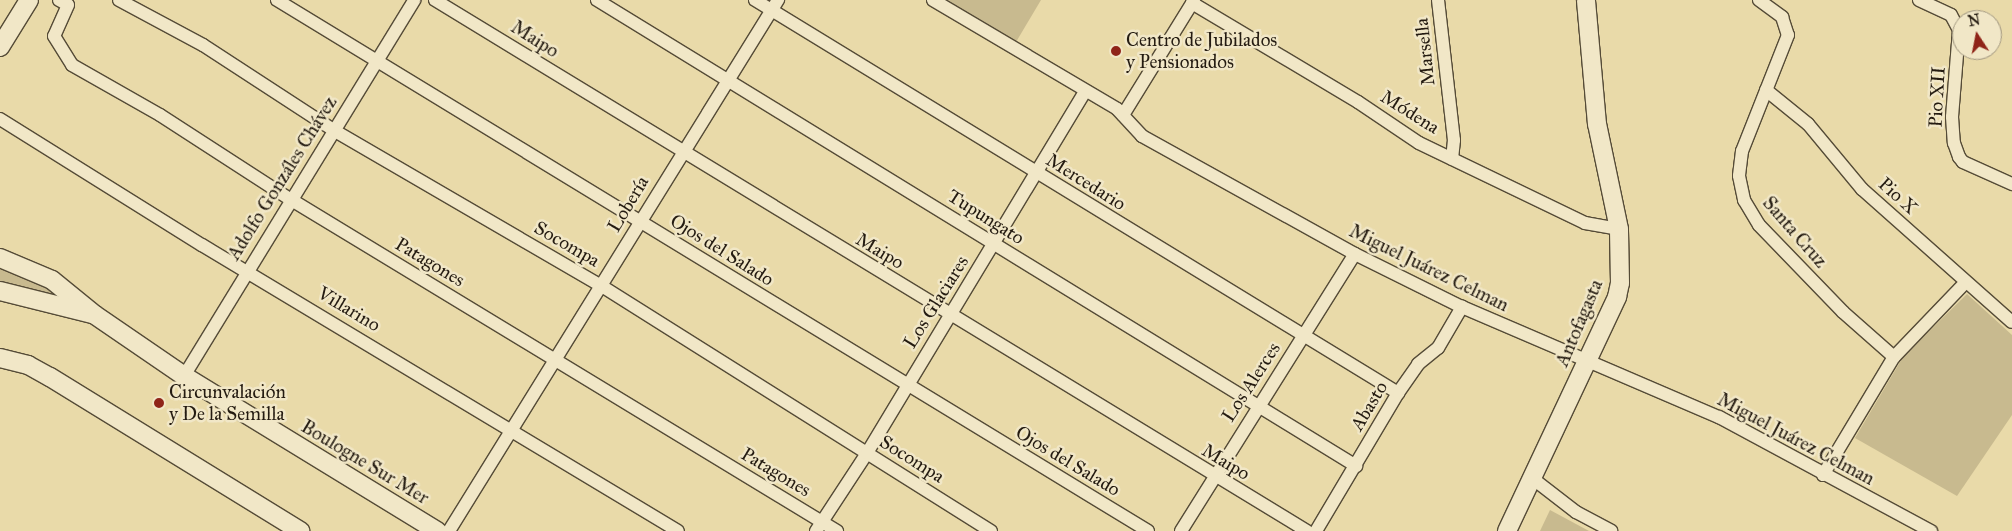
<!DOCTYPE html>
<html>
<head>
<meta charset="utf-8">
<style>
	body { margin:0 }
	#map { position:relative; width:2012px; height:531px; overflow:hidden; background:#e9daa9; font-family:"IM FELL Great Primer",serif }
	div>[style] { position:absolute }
	.green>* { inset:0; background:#c8ba8f }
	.roads { filter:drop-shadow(1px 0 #554b37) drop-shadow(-1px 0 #554b37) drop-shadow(0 1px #554b37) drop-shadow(0 -1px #554b37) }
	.street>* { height:12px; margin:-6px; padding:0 6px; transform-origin:6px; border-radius:6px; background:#f1e7c7 }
	.secondary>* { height:18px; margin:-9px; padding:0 9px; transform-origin:9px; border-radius:9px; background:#f1e7c7 }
	.dots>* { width:14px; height:14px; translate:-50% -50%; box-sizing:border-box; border:2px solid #f1e7c7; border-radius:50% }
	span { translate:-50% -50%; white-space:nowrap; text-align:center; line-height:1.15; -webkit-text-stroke:5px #f1e7c7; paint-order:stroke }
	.street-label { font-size:19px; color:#241b11 }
	.poi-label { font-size:19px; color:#241b11 }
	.left { translate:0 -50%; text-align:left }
	.north { position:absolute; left:1952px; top:10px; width:50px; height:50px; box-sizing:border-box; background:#f1e7c7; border:1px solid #9f957e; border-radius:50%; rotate:349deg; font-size:14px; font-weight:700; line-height:20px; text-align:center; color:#241b11 }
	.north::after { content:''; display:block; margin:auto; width:18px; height:22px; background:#8f2418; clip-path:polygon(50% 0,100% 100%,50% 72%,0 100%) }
</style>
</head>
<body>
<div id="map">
	<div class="green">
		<div style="clip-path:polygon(946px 0,1041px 0,1016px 42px)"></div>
		<div style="clip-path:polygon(0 264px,10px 266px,80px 305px,0 284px)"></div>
		<div style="clip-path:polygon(1967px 294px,2012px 335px,2012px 415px,1957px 496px,1855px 438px,1903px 357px)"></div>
		<div style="clip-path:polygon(1550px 510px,1589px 531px,1540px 531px)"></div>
	</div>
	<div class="roads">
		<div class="street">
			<div style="left:59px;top:0;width:10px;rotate:29deg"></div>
			<div style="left:68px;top:5px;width:34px;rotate:114deg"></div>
			<div style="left:54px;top:36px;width:34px;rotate:58deg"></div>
			<div style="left:72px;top:65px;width:101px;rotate:29.6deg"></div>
			<div style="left:160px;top:115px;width:155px;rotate:32.9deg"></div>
			<div style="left:290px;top:199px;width:640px;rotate:31.26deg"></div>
			<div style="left:119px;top:0;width:95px;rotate:28.2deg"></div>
			<div style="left:203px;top:45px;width:158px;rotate:33.1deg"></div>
			<div style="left:335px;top:131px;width:306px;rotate:30.2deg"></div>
			<div style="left:600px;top:285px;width:462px;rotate:32.2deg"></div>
			<div style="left:277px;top:0;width:1020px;rotate:31.37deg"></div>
			<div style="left:435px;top:0;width:1021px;rotate:31.34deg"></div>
			<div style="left:597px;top:0;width:891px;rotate:31.55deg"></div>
			<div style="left:755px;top:0;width:754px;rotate:31.43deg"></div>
			<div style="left:933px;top:0;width:214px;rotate:30.6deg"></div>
			<div style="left:1117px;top:109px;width:37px;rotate:47deg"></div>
			<div style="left:1142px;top:136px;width:244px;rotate:29deg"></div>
			<div style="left:1355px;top:254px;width:119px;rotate:26.4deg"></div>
			<div style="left:1462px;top:307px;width:280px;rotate:23.2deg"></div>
			<div style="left:1719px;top:417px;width:241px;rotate:28.3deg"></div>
			<div style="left:1438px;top:0;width:141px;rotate:83.5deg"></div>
			<div style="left:1454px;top:140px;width:19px;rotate:96deg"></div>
			<div style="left:1759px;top:0;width:29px;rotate:36deg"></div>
			<div style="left:1782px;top:17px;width:19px;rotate:72deg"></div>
			<div style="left:1788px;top:35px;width:125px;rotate:111.6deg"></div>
			<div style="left:1742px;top:151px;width:25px;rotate:97deg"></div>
			<div style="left:1739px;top:176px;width:25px;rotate:78deg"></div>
			<div style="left:1744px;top:200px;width:29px;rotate:59deg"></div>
			<div style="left:1759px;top:225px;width:121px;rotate:46deg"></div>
			<div style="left:1843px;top:312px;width:68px;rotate:41.4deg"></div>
			<div style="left:1919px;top:0;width:35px;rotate:25deg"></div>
			<div style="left:1951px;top:15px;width:17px;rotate:62deg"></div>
			<div style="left:1959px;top:30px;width:87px;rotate:94.6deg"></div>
			<div style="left:1952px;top:117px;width:26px;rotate:86deg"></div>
			<div style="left:1954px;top:143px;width:15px;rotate:70deg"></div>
			<div style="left:1959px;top:157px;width:6px;rotate:51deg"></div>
			<div style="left:1963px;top:162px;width:54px;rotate:24.2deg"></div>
			<div style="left:1192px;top:3px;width:193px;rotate:30.8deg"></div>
			<div style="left:1358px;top:102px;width:73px;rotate:33.9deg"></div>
			<div style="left:1419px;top:143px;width:184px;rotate:25.7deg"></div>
			<div style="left:1585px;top:223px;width:35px;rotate:10deg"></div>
			<div style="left:1766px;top:90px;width:54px;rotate:39deg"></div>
			<div style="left:1808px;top:124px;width:85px;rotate:50.3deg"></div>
			<div style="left:1862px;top:189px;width:200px;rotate:41.6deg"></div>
			<div style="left:1123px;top:115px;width:135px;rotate:-58.3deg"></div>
			<div style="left:0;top:119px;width:238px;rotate:32deg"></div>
			<div style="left:202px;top:245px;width:555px;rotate:31deg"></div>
			<div style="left:184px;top:376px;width:441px;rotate:-58.5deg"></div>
			<div style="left:1823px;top:475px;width:138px;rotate:-59deg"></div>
			<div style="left:1894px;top:357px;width:103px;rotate:-46.2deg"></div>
			<div style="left:1532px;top:478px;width:56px;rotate:37.7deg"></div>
			<div style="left:1576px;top:512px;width:40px;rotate:28deg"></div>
			<div style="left:449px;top:531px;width:625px;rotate:-58.22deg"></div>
			<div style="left:816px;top:531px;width:93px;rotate:-56.8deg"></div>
			<div style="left:867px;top:453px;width:422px;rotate:-58.9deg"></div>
			<div style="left:1181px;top:531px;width:327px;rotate:-57.9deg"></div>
			<div style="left:1316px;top:531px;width:161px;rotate:-59.3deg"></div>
			<div style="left:1398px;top:393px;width:35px;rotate:-55deg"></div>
			<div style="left:1418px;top:364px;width:26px;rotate:-39deg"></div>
			<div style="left:1438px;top:348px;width:48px;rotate:-59.7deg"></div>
		</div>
		<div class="secondary">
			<div style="left:0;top:47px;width:55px;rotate:-58.3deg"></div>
			<div style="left:0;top:258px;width:56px;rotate:22.9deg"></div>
			<div style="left:52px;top:280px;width:55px;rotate:39.1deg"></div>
			<div style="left:95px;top:315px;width:108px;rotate:34.4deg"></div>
			<div style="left:184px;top:376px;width:297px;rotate:31.5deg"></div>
			<div style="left:0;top:291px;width:95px;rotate:14deg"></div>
			<div style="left:0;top:358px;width:29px;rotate:14deg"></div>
			<div style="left:28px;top:365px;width:25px;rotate:29deg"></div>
			<div style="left:50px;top:377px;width:294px;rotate:31.6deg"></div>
			<div style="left:1507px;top:531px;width:259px;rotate:-64.8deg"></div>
			<div style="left:1617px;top:297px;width:14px;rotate:-78deg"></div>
			<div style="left:1620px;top:283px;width:54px;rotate:-91.1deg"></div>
			<div style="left:1619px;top:229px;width:107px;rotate:-101.8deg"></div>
			<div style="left:1597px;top:124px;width:124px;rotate:-95.1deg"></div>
		</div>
	</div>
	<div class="dots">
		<div style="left:1116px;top:51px;background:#8f2418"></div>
		<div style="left:159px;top:403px;background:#8f2418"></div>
	</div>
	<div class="street-label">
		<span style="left:535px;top:39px;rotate:32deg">Maipo</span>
		<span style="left:1425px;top:52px;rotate:-96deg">Marsella</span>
		<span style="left:1937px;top:97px;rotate:-87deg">Pio XII</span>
		<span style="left:1410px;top:112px;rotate:32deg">Módena</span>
		<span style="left:282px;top:178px;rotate:-58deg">Adolfo Gonzáles Chávez</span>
		<span style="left:1086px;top:182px;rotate:32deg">Mercedario</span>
		<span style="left:1898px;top:196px;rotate:42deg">Pio X</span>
		<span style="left:628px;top:204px;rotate:-59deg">Lobería</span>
		<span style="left:986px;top:217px;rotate:32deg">Tupungato</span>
		<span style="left:1795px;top:232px;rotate:49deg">Santa Cruz</span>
		<span style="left:567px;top:244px;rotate:30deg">Socompa</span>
		<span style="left:722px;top:250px;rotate:32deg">Ojos del Salado</span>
		<span style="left:880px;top:251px;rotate:31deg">Maipo</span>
		<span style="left:430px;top:262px;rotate:31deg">Patagones</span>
		<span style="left:1429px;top:268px;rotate:26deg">Miguel Juárez Celman</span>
		<span style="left:936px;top:302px;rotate:-58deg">Los Glaciares</span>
		<span style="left:349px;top:309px;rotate:31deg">Villarino</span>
		<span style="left:1579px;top:323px;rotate:-67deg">Antofagasta</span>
		<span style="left:1251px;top:382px;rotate:-57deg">Los Alerces</span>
		<span style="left:1369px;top:406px;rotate:-59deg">Abasto</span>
		<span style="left:1796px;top:439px;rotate:28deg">Miguel Juárez Celman</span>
		<span style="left:912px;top:459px;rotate:32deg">Socompa</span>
		<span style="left:1068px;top:461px;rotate:31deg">Ojos del Salado</span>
		<span style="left:365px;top:462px;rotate:31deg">Boulogne Sur Mer</span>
		<span style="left:1226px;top:462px;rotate:31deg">Maipo</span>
		<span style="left:776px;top:472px;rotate:31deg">Patagones</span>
	</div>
	<div class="poi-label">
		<span class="left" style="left:1126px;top:51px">Centro de Jubilados<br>y Pensionados</span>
		<span class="left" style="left:169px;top:403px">Circunvalación<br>y De la Semilla</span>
	</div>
	<div class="north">N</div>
</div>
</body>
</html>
